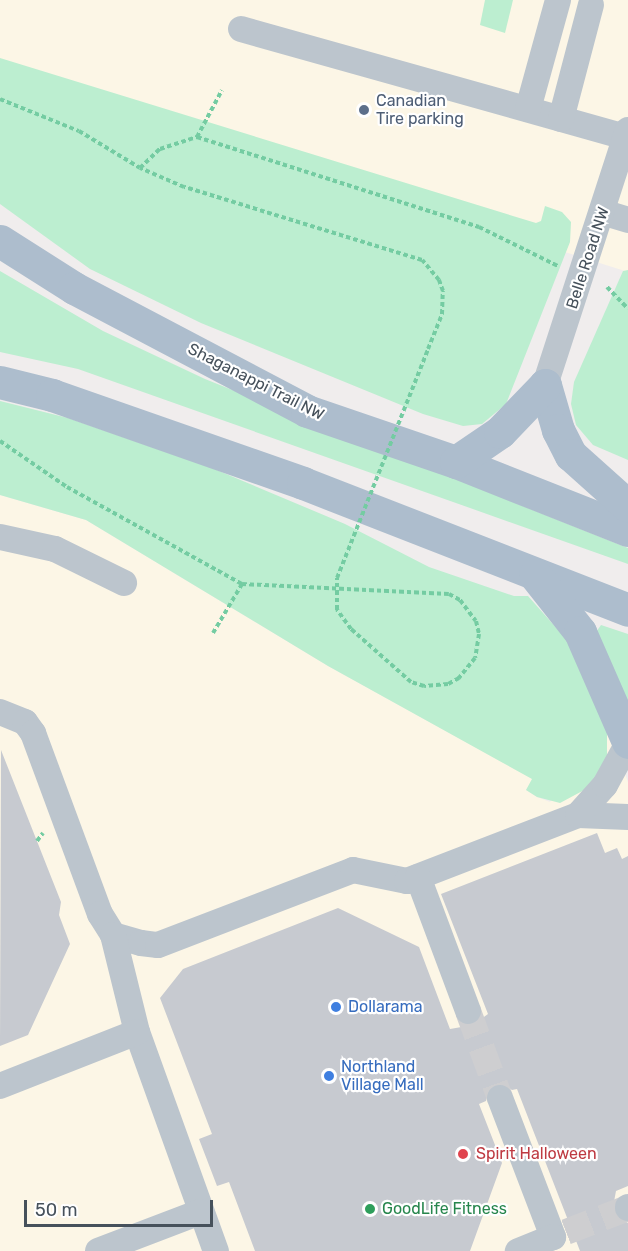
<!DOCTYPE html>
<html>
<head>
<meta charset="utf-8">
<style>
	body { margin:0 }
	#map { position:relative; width:628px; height:1251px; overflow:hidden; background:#f0eded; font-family:Rubik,sans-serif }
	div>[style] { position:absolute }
	.commercial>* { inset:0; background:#fcf6e6 }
	.green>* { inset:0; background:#bceed0 }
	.building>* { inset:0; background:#c7cad0 }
	.minor-tunnel>* { height:26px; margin-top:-13px; transform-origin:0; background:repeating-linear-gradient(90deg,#ceced0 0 26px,transparent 0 39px) }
	.path>* { height:4px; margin-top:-2px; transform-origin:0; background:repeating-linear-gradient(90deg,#74cca2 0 4.5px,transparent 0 7.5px) }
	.minor>* { height:26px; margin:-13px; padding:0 13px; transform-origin:13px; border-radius:13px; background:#bcc5cd }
	.major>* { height:33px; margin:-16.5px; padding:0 16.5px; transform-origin:16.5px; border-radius:16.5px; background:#adbdcd }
	.path-bridge>* { height:4px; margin-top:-2px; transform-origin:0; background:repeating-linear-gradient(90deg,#74cca2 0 4.5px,transparent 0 7.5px) }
	.dots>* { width:16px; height:16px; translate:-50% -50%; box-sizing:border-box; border:3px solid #fff; border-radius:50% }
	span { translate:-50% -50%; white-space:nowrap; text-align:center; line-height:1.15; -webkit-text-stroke:4.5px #fff; paint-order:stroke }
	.service-label { font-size:16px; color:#4e5e75 }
	.left { translate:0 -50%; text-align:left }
	.street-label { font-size:16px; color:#46515b }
	.shop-label { font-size:16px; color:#366cbe }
	.health-label { font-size:16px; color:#be3a42 }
	.leisure-label { font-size:16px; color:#27864d }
	.scale { position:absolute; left:24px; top:1200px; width:189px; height:27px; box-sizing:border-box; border:3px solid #46515b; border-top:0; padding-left:8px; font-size:18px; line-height:21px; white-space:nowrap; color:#46515b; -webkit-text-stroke:4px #fff; paint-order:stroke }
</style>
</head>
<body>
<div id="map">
	<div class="commercial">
		<div style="clip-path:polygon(0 0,628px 0,628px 272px,0 73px)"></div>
		<div style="clip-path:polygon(0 495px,86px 520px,328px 666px,533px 779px,526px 790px,537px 797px,550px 802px,607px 724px,628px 782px,628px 1251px,0 1251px)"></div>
	</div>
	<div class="green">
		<div style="clip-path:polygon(485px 0,513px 0,505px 33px,480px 25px)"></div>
		<div style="clip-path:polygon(0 58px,536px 223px,541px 221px,545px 206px,562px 212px,571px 222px,570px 242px,506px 404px,482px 424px,463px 426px,423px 414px,201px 323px,90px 269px,0 204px)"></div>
		<div style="clip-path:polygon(628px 270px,628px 460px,593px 445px,576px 425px,571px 404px,574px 382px,623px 271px)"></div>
		<div style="clip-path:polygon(0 271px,103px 331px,205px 379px,628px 548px,628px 564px,78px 369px,0 352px)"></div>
		<div style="clip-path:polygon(0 401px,68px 418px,212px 468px,345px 524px,429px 567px,514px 596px,528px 596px,567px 640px,607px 724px,607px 756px,602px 771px,588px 788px,560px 803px,537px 797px,526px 790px,532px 779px,328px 666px,86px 520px,0 495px)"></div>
		<div style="clip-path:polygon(601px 625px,628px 634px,628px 714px,594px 635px)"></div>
	</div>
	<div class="building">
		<div style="clip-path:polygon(1px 750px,61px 902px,59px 915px,70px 944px,28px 1035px,0 1046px)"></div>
		<div style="clip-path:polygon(597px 833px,605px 853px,617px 848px,622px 859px,628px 856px,628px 1186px,616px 1191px,613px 1207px,615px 1216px,628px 1223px,628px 1251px,580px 1251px,517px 1089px,512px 1090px,502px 1083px,489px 1088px,486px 1101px,479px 1104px,502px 1163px,470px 1251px,255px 1251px,229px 1182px,217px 1186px,199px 1139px,212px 1134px,160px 998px,183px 969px,338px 908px,419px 947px,450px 1029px,473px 1025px,488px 1014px,441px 894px)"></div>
	</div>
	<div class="minor-tunnel">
		<div style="left:468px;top:1011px;width:93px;rotate:69.8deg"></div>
		<div style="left:566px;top:1232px;width:66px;rotate:-21.2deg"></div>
	</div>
	<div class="path">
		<div style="left:0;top:99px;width:85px;rotate:22.1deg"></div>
		<div style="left:79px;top:131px;width:71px;rotate:31.2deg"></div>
		<div style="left:197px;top:137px;width:53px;rotate:-62deg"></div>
		<div style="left:607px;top:287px;width:30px;rotate:46deg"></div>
		<div style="left:428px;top:349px;width:38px;rotate:-68deg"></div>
		<div style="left:442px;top:314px;width:23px;rotate:-88deg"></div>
		<div style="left:443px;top:291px;width:12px;rotate:-110deg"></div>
		<div style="left:439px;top:280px;width:26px;rotate:-130deg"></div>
		<div style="left:422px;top:260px;width:249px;rotate:-162.9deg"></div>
		<div style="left:184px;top:187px;width:48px;rotate:-156.6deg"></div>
		<div style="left:140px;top:168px;width:28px;rotate:-44deg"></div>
		<div style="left:160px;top:149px;width:39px;rotate:-18deg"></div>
		<div style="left:197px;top:137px;width:296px;rotate:17.7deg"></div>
		<div style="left:479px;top:227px;width:88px;rotate:26.3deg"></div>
		<div style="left:0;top:441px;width:81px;rotate:34.5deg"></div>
		<div style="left:67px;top:487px;width:200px;rotate:29deg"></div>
		<div style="left:242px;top:584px;width:207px;rotate:2.8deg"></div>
		<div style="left:449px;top:594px;width:13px;rotate:29deg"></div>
		<div style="left:460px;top:600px;width:26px;rotate:53deg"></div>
		<div style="left:476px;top:621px;width:13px;rotate:77deg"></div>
		<div style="left:479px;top:634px;width:24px;rotate:99deg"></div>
		<div style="left:475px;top:658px;width:26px;rotate:129deg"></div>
		<div style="left:459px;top:678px;width:13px;rotate:151deg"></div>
		<div style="left:448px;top:684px;width:24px;rotate:175deg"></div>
		<div style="left:424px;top:686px;width:14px;rotate:-163deg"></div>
		<div style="left:411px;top:682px;width:80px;rotate:-138.5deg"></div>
		<div style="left:351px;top:629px;width:24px;rotate:-126deg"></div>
		<div style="left:213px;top:633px;width:57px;rotate:-59.4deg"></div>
		<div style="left:37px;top:841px;width:10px;rotate:-53deg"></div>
	</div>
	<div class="minor">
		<div style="left:241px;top:29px;width:400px;rotate:15.7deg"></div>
		<div style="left:528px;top:109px;width:113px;rotate:-74.6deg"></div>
		<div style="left:561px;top:119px;width:118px;rotate:-75.3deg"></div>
		<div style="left:602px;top:212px;width:27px;rotate:17deg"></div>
		<div style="left:545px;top:385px;width:268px;rotate:-72deg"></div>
		<div style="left:0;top:537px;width:56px;rotate:12.3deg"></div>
		<div style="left:55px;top:549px;width:77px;rotate:26.2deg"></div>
		<div style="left:0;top:712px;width:27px;rotate:22deg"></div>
		<div style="left:25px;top:722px;width:14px;rotate:54deg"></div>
		<div style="left:33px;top:733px;width:193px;rotate:69.7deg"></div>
		<div style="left:100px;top:914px;width:25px;rotate:58deg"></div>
		<div style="left:113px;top:935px;width:29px;rotate:16deg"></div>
		<div style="left:141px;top:943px;width:17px;rotate:7deg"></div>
		<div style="left:158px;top:945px;width:209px;rotate:-21deg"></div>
		<div style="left:353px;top:870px;width:55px;rotate:11.5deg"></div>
		<div style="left:407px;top:881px;width:183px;rotate:-21.1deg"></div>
		<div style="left:578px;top:815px;width:50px;rotate:2.3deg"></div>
		<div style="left:578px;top:815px;width:40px;rotate:-48deg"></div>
		<div style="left:605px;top:785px;width:48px;rotate:-61.3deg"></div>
		<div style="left:418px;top:877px;width:143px;rotate:69.5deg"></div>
		<div style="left:113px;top:935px;width:100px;rotate:76.1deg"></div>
		<div style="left:137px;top:1032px;width:233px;rotate:70.2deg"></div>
		<div style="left:0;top:1086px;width:147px;rotate:-21.5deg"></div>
		<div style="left:500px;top:1098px;width:149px;rotate:69.1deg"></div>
		<div style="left:553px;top:1237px;width:38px;rotate:158deg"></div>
		<div style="left:628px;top:1208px;width:1px;rotate:-90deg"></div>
		<div style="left:98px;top:1251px;width:109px;rotate:-20.9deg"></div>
	</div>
	<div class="major">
		<div style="left:0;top:241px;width:88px;rotate:32.4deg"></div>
		<div style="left:74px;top:288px;width:263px;rotate:27.8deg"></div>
		<div style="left:307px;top:411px;width:157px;rotate:18.9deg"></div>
		<div style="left:456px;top:462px;width:185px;rotate:21.6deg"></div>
		<div style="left:0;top:382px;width:54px;rotate:14deg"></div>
		<div style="left:52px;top:395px;width:266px;rotate:19.3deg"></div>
		<div style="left:303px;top:483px;width:349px;rotate:21.3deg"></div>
		<div style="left:545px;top:385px;width:47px;rotate:73.9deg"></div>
		<div style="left:558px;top:430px;width:28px;rotate:63deg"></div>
		<div style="left:571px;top:455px;width:76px;rotate:41.8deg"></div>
		<div style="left:456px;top:462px;width:53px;rotate:-34.3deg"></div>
		<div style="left:500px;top:432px;width:65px;rotate:-46.2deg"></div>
		<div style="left:535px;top:575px;width:73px;rotate:51.7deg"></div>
		<div style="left:580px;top:632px;width:120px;rotate:66.4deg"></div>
	</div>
	<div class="path-bridge">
		<div style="left:337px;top:610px;width:32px;rotate:-90deg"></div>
		<div style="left:337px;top:578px;width:246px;rotate:-68.3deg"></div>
	</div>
	<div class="dots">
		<div style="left:364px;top:110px;background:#5c6f8a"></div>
		<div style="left:336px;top:1007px;background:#3f7fe0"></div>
		<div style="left:329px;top:1076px;background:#3f7fe0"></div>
		<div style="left:463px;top:1154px;background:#e0444e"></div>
		<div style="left:370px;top:1209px;background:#2e9e5b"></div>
	</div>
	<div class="service-label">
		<span class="left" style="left:376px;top:110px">Canadian<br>Tire parking</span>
	</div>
	<div class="street-label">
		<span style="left:588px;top:258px;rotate:-72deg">Belle Road NW</span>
		<span style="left:256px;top:382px;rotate:27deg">Shaganappi Trail NW</span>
	</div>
	<div class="shop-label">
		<span class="left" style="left:348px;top:1007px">Dollarama</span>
		<span class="left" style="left:341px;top:1076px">Northland<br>Village Mall</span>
	</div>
	<div class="health-label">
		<span class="left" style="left:476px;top:1154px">Spirit Halloween</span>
	</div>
	<div class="leisure-label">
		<span class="left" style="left:382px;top:1209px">GoodLife Fitness</span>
	</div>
	<div class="scale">50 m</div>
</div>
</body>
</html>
